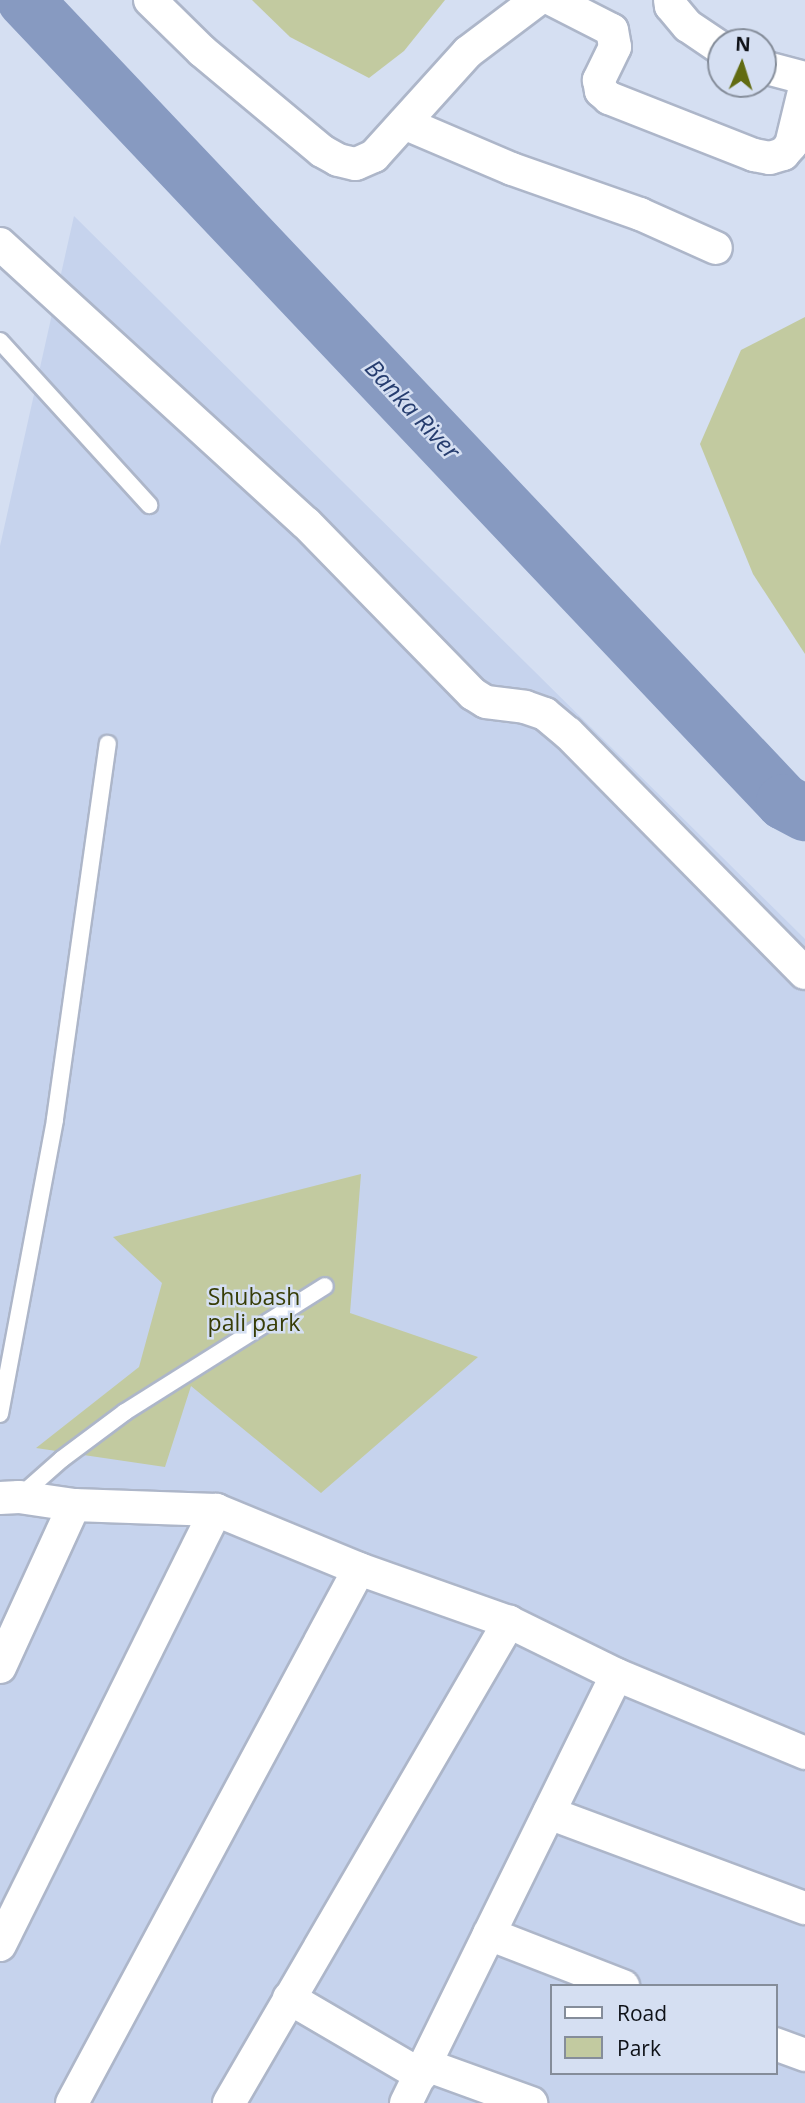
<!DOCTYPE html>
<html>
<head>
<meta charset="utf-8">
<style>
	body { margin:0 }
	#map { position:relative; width:805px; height:2103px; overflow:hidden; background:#d5dff2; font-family:"Open Sans",sans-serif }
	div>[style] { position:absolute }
	.built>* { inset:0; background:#c6d3ed }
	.green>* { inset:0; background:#c2caa0 }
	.river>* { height:56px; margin:-28px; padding:0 28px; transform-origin:28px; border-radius:28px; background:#879ac1 }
	.roads { filter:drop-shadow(2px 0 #adb6c9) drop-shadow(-2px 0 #adb6c9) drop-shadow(0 2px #adb6c9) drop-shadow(0 -2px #adb6c9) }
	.lane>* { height:16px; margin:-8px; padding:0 8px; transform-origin:8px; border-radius:8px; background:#fff }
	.street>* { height:32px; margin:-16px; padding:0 16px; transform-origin:16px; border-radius:16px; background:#fff }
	span { translate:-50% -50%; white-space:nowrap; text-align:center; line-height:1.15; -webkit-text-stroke:5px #d5dff2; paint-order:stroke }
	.park-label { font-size:23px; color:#373d06 }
	.water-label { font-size:24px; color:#263d6f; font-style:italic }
	.legend { position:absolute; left:550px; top:1984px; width:228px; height:91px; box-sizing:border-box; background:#d5dff2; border:2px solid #858d9a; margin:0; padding:9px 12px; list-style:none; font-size:21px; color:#0e1117 }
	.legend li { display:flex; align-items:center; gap:14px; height:35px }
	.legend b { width:35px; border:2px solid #858d9a }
	.north { position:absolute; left:707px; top:28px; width:70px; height:70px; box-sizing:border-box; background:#d5dff2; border:2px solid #858d9a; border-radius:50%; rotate:3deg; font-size:19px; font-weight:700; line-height:28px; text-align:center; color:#0e1117 }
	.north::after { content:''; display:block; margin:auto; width:24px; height:32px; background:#616b11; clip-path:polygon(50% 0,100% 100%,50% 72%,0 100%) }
</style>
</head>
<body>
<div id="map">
	<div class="built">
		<div style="clip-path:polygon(evenodd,74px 216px,805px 939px,805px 2103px,0 2103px,0 546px,74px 216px,551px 1986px,775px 1986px,775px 2073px,551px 2073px,551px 1986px)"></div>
	</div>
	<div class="green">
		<div style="clip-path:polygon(252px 0,445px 0,404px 51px,369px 78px,290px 37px)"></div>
		<div style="clip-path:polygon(805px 317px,805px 654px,753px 574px,700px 444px,741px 350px)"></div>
		<div style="clip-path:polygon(361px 1174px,350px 1313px,478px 1357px,321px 1493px,191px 1386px,165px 1467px,36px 1448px,139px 1367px,162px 1283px,113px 1237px)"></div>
	</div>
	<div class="river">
		<div style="left:25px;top:0;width:1104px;rotate:46.58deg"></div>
		<div style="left:784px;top:802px;width:24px;rotate:28deg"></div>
	</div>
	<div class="roads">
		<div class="lane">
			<div style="left:0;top:341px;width:222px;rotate:47.7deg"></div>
			<div style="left:0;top:1414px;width:300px;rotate:-79.4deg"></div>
			<div style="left:55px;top:1119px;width:379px;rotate:-82deg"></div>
			<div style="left:19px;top:1497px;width:57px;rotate:-41.5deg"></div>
			<div style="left:62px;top:1459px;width:79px;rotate:-36.7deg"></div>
			<div style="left:125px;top:1412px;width:236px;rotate:-32.2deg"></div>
		</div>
		<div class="street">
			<div style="left:150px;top:0;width:73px;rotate:44.4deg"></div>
			<div style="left:202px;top:51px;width:156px;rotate:39.8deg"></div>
			<div style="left:322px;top:151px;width:18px;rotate:29deg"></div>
			<div style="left:338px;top:160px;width:18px;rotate:13deg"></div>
			<div style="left:356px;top:164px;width:20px;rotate:-24deg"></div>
			<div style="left:374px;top:156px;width:140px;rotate:-47.9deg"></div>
			<div style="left:468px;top:52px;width:86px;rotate:-37deg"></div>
			<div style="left:553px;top:0;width:66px;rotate:27deg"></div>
			<div style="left:612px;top:30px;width:17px;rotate:80deg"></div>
			<div style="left:615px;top:47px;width:37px;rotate:116deg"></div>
			<div style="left:599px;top:80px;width:11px;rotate:80deg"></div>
			<div style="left:601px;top:91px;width:11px;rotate:41deg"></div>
			<div style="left:609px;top:98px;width:156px;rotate:21.5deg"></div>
			<div style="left:754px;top:155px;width:16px;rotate:11deg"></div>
			<div style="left:770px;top:158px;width:14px;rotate:-17deg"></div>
			<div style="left:783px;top:154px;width:12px;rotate:-48deg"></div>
			<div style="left:791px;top:145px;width:60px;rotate:-76.4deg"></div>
			<div style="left:670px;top:0;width:6px;rotate:81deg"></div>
			<div style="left:671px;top:6px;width:26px;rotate:50deg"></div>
			<div style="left:688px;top:26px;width:40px;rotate:34deg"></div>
			<div style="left:763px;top:67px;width:43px;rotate:14.7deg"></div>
			<div style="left:404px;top:123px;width:117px;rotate:23.1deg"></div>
			<div style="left:512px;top:169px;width:136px;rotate:19.4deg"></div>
			<div style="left:640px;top:214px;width:83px;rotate:24.1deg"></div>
			<div style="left:0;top:244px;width:414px;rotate:42.4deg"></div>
			<div style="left:306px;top:523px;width:239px;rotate:45.7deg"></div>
			<div style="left:473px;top:694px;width:15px;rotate:32deg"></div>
			<div style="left:486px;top:702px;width:39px;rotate:7deg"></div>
			<div style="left:525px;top:707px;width:21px;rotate:19deg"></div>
			<div style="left:545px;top:714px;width:30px;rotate:40deg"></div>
			<div style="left:568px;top:733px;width:337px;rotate:45.4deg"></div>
			<div style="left:0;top:1498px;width:19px;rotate:-3deg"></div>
			<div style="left:19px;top:1497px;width:56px;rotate:8.3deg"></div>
			<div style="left:74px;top:1505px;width:142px;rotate:2deg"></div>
			<div style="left:216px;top:1510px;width:155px;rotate:22.4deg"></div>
			<div style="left:359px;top:1569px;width:159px;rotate:19.5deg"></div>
			<div style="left:509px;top:1622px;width:120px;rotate:26.1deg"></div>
			<div style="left:617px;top:1675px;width:204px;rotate:22.5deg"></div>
			<div style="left:0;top:1667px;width:178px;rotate:-65.4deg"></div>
			<div style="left:549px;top:1813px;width:273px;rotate:20.4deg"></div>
			<div style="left:489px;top:1934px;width:144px;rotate:21.2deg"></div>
			<div style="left:0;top:1945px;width:486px;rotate:-63.6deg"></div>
			<div style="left:289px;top:1998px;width:153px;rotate:30.3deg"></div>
			<div style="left:775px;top:2044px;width:32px;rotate:20deg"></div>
			<div style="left:426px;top:2065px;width:112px;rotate:19.9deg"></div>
			<div style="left:72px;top:2103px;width:606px;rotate:-61.74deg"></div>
			<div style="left:229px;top:2103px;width:557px;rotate:-59.8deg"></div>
			<div style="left:406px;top:2103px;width:477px;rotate:-63.8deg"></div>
		</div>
	</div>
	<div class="park-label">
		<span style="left:254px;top:1309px">Shubash<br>pali park</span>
	</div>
	<div class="water-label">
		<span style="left:413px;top:409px;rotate:47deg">Banka River</span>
	</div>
	<ul class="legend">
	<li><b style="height:9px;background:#fff"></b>Road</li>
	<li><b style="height:19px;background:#c2caa0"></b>Park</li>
	</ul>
	<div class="north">N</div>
</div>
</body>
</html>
